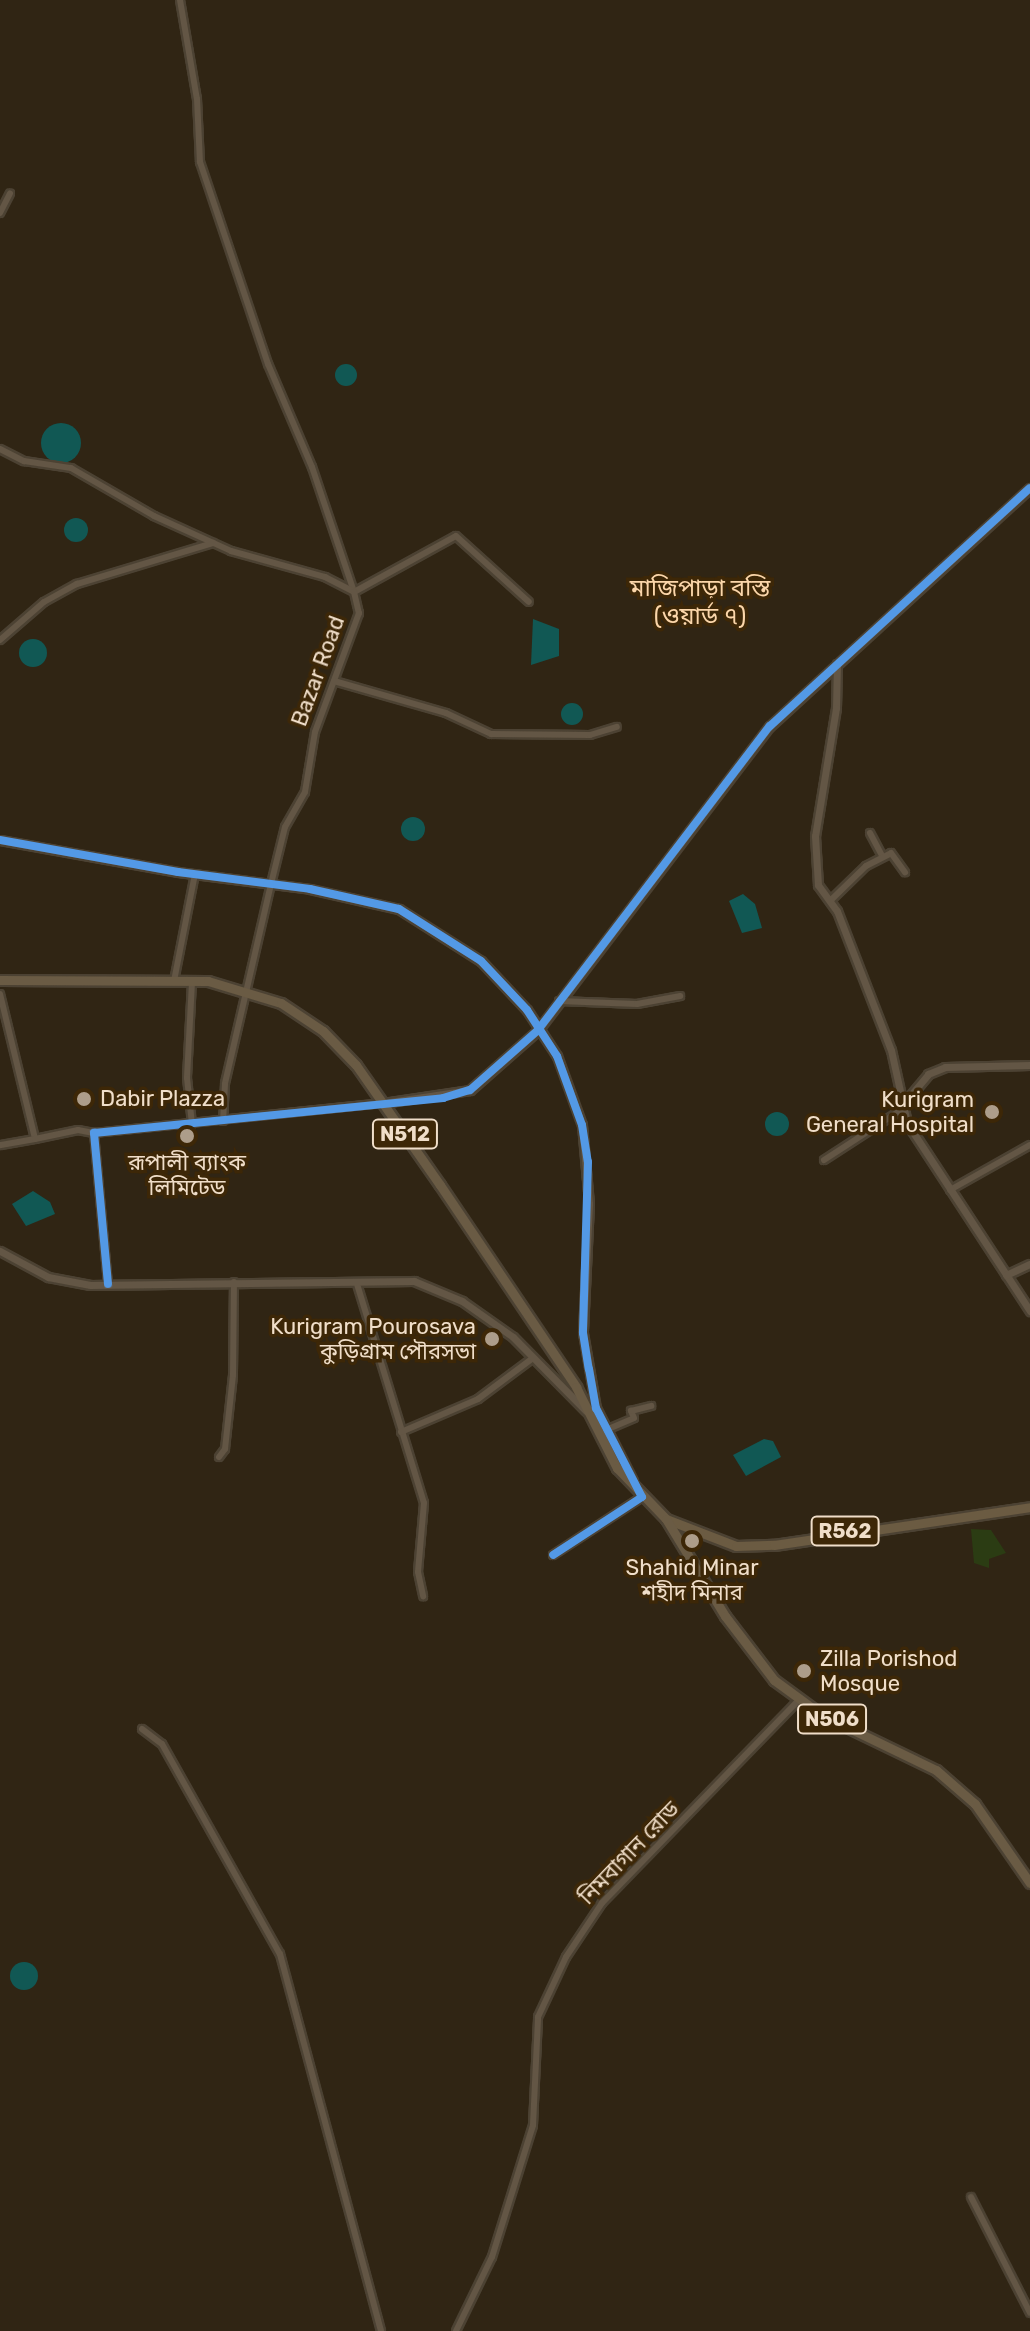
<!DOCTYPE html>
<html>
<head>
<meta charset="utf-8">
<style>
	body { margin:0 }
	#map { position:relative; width:1030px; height:2331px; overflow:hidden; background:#302514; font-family:Rubik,"Noto Sans Bengali",sans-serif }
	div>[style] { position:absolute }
	.green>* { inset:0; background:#2b3c13 }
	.water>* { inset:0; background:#115854 }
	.round { border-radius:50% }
	.roads { filter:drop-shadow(2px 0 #4c4233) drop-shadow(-2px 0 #4c4233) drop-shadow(0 2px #4c4233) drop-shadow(0 -2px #4c4233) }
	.minor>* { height:6px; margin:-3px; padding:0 3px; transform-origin:3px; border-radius:3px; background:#635645 }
	.tertiary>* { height:7px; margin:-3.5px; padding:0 3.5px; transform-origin:3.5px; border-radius:3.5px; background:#635645 }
	.primary>* { height:9px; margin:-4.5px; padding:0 4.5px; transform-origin:4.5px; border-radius:4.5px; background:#6b5b42 }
	.trunk>* { height:9px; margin:-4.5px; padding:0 4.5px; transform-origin:4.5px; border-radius:4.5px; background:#6a5b44 }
	.cycleway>* { height:8px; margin:-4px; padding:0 4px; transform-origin:4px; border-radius:4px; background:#5399e6 }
	.dots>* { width:22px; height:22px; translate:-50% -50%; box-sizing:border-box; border:4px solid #3d2707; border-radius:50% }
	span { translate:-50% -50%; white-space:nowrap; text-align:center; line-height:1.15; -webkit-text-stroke:7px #3d2707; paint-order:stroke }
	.shield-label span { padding:2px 6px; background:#3d2707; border:2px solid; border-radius:6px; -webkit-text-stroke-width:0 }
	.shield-label { font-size:20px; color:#f0dec9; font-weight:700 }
	.street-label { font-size:22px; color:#f0dec9 }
	.poi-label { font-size:22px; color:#f0dec9 }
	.left { translate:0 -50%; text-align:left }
	.right { translate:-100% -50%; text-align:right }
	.neighbourhood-label { font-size:24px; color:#fbd6aa }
</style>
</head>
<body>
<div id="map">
	<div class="green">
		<div style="clip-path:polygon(971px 1529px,991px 1530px,1006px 1553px,989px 1559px,989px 1568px,974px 1563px)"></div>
	</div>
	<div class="water">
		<div class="round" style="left:335px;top:364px;width:22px;height:22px"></div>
		<div class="round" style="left:41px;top:423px;width:40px;height:40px"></div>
		<div class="round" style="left:64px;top:518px;width:24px;height:24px"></div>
		<div style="clip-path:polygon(533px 619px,559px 629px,559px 656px,531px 665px)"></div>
		<div class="round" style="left:19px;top:639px;width:28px;height:28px"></div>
		<div class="round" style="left:561px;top:703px;width:22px;height:22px"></div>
		<div class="round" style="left:401px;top:817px;width:24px;height:24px"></div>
		<div style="clip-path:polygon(743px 894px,755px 904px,762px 928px,742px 933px,729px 901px)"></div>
		<div class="round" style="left:765px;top:1112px;width:24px;height:24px"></div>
		<div style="clip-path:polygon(33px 1191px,50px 1202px,55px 1214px,26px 1226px,12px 1204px)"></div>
		<div style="clip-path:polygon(764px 1439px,773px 1441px,781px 1457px,746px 1476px,733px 1455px)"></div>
		<div class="round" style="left:10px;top:1962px;width:28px;height:28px"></div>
	</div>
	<div class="roads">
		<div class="minor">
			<div style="left:180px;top:0;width:100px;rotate:80.3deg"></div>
			<div style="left:197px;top:99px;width:63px;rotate:87.3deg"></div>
			<div style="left:200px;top:162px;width:213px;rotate:71.4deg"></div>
			<div style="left:268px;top:364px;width:112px;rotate:66.9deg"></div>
			<div style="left:312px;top:467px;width:132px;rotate:71.4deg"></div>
			<div style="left:354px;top:592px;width:116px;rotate:-28.8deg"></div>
			<div style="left:456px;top:536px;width:98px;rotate:42.1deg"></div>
			<div style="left:0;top:213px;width:22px;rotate:-63deg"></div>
			<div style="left:0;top:449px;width:27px;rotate:27deg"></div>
			<div style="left:24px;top:461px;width:48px;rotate:8.5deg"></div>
			<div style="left:71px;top:468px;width:96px;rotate:30deg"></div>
			<div style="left:154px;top:516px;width:85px;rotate:24.4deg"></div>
			<div style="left:231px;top:551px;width:98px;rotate:15.5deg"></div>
			<div style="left:325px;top:577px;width:33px;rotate:27deg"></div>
			<div style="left:354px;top:592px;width:22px;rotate:77deg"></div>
			<div style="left:359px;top:613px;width:127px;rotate:110.3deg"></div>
			<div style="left:315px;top:732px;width:61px;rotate:99.5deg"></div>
			<div style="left:305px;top:792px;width:40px;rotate:119.7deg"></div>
			<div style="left:285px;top:827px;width:59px;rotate:103.8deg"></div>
			<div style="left:271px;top:884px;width:205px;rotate:103deg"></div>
			<div style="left:225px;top:1084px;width:37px;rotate:93deg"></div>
			<div style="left:0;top:640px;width:58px;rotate:-40.8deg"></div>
			<div style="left:44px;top:602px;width:38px;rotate:-29deg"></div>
			<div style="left:77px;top:584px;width:142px;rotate:-16.8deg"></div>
			<div style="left:334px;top:681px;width:116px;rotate:15.9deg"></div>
			<div style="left:446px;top:713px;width:50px;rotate:25deg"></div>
			<div style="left:491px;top:734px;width:99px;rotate:0.6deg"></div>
			<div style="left:590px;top:735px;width:28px;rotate:-17deg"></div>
			<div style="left:870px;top:833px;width:27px;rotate:62deg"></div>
			<div style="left:830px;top:901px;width:50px;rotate:-44.2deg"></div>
			<div style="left:866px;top:866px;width:28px;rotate:-27deg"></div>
			<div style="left:891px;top:853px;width:24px;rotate:54deg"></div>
			<div style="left:174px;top:981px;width:109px;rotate:-78.9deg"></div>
			<div style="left:192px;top:982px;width:96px;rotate:93deg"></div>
			<div style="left:187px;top:1078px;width:46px;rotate:83.8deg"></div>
			<div style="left:0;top:994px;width:149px;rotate:76.4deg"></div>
			<div style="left:35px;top:1139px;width:36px;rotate:170deg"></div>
			<div style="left:559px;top:1001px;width:78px;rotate:2.2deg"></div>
			<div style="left:637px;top:1004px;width:44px;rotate:-10.5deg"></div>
			<div style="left:35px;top:1139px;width:44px;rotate:-11.8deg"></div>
			<div style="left:78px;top:1130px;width:16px;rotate:11deg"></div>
			<div style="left:824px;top:1160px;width:92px;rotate:-33deg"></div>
			<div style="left:950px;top:1190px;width:92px;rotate:-29.4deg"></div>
			<div style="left:108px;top:1284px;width:152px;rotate:-95.3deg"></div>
			<div style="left:94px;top:1133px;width:291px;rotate:-5.9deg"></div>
			<div style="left:357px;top:1284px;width:229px;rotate:73deg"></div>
			<div style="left:424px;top:1503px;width:69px;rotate:95deg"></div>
			<div style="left:418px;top:1572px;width:25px;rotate:78deg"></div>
			<div style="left:606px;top:1430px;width:30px;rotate:-23deg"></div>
			<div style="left:634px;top:1418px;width:8px;rotate:-113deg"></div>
			<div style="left:631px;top:1411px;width:21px;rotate:-14deg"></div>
			<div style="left:401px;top:1432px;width:84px;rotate:-23.2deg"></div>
			<div style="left:478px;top:1399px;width:69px;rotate:-36.7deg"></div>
			<div style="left:219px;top:1457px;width:10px;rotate:-53deg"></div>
			<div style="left:225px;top:1449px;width:74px;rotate:-83.8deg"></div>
			<div style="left:233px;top:1375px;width:93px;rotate:-89.4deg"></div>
			<div style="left:553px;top:1555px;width:106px;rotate:-33.1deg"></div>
			<div style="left:142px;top:1729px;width:25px;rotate:37deg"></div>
			<div style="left:162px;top:1744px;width:241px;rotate:60.7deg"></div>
			<div style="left:280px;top:1954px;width:390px;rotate:75deg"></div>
			<div style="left:971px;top:2197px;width:130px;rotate:63deg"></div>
			<div style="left:456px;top:2331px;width:82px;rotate:-64.1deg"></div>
			<div style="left:492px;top:2257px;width:138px;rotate:-72.7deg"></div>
			<div style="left:533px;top:2125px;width:108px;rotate:-87.3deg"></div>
			<div style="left:538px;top:2017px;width:66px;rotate:-65deg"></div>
			<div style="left:566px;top:1957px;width:65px;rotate:-56.3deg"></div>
			<div style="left:602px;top:1903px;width:281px;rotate:-45.9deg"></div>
		</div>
		<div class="tertiary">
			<div style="left:837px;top:664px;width:44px;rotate:91.3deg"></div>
			<div style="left:836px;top:708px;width:130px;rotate:99.3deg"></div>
			<div style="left:815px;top:836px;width:49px;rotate:86.5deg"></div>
			<div style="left:818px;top:885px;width:32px;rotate:54deg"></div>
			<div style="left:837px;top:911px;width:149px;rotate:68.8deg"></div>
			<div style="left:891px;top:1050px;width:75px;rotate:77.6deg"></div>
			<div style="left:907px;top:1123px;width:225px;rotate:56.8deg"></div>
			<div style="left:0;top:840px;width:181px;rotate:10.2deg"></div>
			<div style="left:178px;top:872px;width:133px;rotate:7.3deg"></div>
			<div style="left:310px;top:889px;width:91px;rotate:12.7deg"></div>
			<div style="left:399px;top:909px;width:97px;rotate:32.4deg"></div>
			<div style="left:481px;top:961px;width:67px;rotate:46.8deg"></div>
			<div style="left:527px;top:1010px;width:55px;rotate:56.9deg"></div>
			<div style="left:557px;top:1056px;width:73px;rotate:70.1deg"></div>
			<div style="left:582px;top:1125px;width:79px;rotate:84.9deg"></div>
			<div style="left:589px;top:1204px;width:129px;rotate:92.7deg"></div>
			<div style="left:583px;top:1333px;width:76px;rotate:80.2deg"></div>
			<div style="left:596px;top:1408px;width:82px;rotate:63.1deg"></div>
			<div style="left:383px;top:1103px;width:88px;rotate:-8.5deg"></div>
			<div style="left:470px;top:1090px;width:91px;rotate:-41.4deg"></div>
			<div style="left:538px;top:1030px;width:382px;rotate:-52.7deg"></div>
			<div style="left:770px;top:726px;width:352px;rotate:-42.5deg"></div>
			<div style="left:904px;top:1103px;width:38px;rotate:-50deg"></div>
			<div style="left:928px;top:1074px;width:18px;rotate:-22deg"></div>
			<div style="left:945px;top:1067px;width:85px;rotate:-1.3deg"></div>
			<div style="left:0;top:1251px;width:55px;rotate:28.4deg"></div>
			<div style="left:48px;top:1277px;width:43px;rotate:10.8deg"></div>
			<div style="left:90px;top:1285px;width:324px;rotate:-0.7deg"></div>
			<div style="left:414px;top:1281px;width:52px;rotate:22.6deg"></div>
			<div style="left:462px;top:1301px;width:62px;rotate:35.2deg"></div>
			<div style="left:513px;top:1337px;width:104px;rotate:45.4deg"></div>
			<div style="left:1006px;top:1275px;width:26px;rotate:-25deg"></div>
		</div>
		<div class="primary">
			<div style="left:666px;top:1519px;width:75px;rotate:21.1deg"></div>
			<div style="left:736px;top:1546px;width:38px;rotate:-2deg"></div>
			<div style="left:774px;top:1545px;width:259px;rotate:-8.4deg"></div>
		</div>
		<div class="trunk">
			<div style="left:0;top:980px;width:208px;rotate:0.3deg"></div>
			<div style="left:208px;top:981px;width:76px;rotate:16.8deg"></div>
			<div style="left:281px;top:1003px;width:50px;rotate:33.7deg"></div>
			<div style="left:323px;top:1031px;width:47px;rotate:45.9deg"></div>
			<div style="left:356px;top:1065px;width:146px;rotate:55deg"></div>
			<div style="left:440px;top:1185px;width:244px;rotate:56deg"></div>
			<div style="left:576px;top:1387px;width:91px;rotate:63.2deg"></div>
			<div style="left:617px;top:1468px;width:71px;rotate:46.1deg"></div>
			<div style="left:666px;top:1519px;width:114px;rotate:58.7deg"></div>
			<div style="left:725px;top:1616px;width:81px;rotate:52.6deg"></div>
			<div style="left:774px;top:1680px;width:59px;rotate:36.1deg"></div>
			<div style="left:822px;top:1715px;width:127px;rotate:25.8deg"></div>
			<div style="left:936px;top:1770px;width:52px;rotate:41.1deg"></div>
			<div style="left:975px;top:1804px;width:96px;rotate:55.2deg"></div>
		</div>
	</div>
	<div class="cycleway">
		<div style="left:0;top:840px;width:181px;rotate:10.2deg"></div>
		<div style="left:178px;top:872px;width:133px;rotate:7.3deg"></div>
		<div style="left:310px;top:889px;width:91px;rotate:12.7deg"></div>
		<div style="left:399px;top:909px;width:97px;rotate:32.4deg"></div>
		<div style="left:481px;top:961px;width:67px;rotate:46.8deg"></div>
		<div style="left:527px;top:1010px;width:55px;rotate:56.9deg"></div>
		<div style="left:557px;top:1056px;width:73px;rotate:70.1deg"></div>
		<div style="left:582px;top:1125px;width:37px;rotate:81deg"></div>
		<div style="left:588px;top:1162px;width:171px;rotate:91.7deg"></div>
		<div style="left:583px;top:1333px;width:36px;rotate:81deg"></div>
		<div style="left:589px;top:1369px;width:40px;rotate:80deg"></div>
		<div style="left:596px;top:1408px;width:100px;rotate:62.7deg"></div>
		<div style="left:642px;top:1497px;width:106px;rotate:146.9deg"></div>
		<div style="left:108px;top:1284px;width:152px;rotate:-95.3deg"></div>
		<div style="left:94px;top:1133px;width:351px;rotate:-5.7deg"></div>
		<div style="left:443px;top:1098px;width:28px;rotate:-17deg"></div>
		<div style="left:470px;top:1090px;width:91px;rotate:-41.4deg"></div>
		<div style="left:538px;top:1030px;width:382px;rotate:-52.7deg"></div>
		<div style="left:770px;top:726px;width:352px;rotate:-42.5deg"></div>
	</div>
	<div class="dots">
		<div style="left:84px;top:1099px;background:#ad9d8a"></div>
		<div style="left:992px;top:1112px;background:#ad9d8a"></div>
		<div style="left:187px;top:1136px;background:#ad9d8a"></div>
		<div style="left:492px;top:1339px;background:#ad9d8a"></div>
		<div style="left:692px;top:1541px;background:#ad9d8a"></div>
		<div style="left:804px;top:1671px;background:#ad9d8a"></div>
	</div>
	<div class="shield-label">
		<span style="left:405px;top:1134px">N512</span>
		<span style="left:845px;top:1531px">R562</span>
		<span style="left:832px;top:1719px">N506</span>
	</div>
	<div class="street-label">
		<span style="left:318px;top:671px;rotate:-70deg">Bazar Road</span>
		<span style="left:629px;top:1853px;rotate:-46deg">নিমবাগান রোড</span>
	</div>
	<div class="poi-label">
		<span class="left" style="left:100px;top:1099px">Dabir Plazza</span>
		<span class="right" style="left:974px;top:1112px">Kurigram<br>General Hospital</span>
		<span style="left:187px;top:1175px">রূপালী ব্যাংক<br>লিমিটেড</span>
		<span class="right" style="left:476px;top:1339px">Kurigram Pourosava<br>কুড়িগ্রাম পৌরসভা</span>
		<span style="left:692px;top:1580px">Shahid Minar<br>শহীদ মিনার</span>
		<span class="left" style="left:820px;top:1671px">Zilla Porishod<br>Mosque</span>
	</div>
	<div class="neighbourhood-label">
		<span style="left:700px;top:603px">মাজিপাড়া বস্তি<br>(ওয়ার্ড ৭)</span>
	</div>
</div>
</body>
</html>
